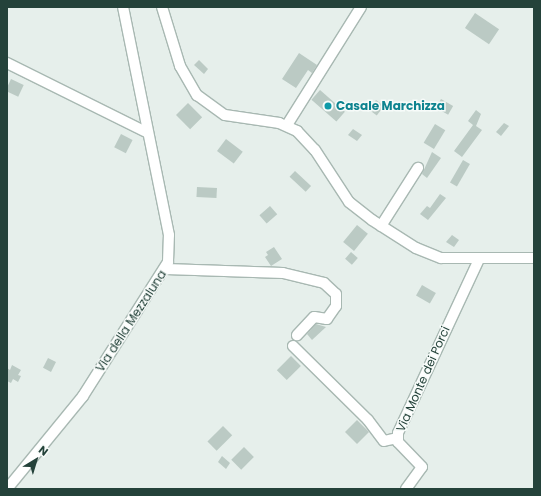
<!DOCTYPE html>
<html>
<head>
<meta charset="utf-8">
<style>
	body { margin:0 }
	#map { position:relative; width:541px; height:496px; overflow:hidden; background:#e6efeb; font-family:Poppins,sans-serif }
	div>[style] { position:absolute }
	.building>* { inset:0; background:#bbcac4; transform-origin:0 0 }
	.roads { filter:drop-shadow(1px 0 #a8b8b2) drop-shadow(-1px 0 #a8b8b2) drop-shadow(0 1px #a8b8b2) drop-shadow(0 -1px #a8b8b2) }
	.minor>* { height:10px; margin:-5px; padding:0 5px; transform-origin:5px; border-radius:5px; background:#fff }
	.dots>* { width:11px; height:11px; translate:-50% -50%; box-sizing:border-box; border:2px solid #f7fbf9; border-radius:50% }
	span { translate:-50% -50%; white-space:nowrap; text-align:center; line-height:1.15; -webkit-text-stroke:3px #f7fbf9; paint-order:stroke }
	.culture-label { font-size:12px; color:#0d838f; font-weight:700 }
	.left { translate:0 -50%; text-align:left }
	.street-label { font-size:12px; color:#24423a }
	.frame { position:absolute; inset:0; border:8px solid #24423a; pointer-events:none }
	.north { position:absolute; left:16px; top:440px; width:40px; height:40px; -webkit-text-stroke:3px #f7fbf9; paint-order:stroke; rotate:38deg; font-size:11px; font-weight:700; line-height:16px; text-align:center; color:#24423a }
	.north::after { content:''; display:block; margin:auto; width:14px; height:18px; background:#24423a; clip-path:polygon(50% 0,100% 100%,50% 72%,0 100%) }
</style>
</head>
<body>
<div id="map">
	<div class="building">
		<div style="left:475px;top:13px;width:29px;height:18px;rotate:34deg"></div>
		<div style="clip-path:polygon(299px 53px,317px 65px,312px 73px,308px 70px,296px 88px,282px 79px)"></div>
		<div style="clip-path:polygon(199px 60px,208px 69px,204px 74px,194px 65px)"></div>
		<div style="left:11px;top:79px;width:14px;height:13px;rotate:25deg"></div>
		<div style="left:320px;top:90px;width:33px;height:13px;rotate:41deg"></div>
		<div style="left:441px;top:99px;width:14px;height:10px;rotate:30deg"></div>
		<div style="left:376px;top:100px;width:10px;height:12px;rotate:37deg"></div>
		<div style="left:188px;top:103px;width:20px;height:17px;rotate:45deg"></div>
		<div style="clip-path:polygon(476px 110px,481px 114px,476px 126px,482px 130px,462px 157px,454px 151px,473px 125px,468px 121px)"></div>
		<div style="clip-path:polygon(504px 123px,509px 126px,501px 136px,496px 132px)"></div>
		<div style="left:435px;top:124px;width:12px;height:22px;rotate:31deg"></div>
		<div style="clip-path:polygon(353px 129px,362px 135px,357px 141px,348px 135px)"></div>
		<div style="left:121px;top:134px;width:13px;height:15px;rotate:27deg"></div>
		<div style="left:226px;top:139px;width:21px;height:15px;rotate:37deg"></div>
		<div style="clip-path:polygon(432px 152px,441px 158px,427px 178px,422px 174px)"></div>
		<div style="left:463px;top:160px;width:8px;height:26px;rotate:30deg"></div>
		<div style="left:295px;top:171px;width:22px;height:8px;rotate:43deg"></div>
		<div style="left:197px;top:187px;width:20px;height:10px;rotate:3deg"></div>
		<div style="clip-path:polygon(440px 194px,446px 198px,428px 220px,420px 214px,427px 206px,430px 208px)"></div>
		<div style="left:270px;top:206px;width:11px;height:14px;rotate:49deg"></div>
		<div style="left:357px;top:225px;width:14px;height:22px;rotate:39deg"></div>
		<div style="clip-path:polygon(452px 235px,459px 240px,454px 247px,446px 242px)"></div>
		<div style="clip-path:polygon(274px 247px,282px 259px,271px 266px,265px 257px,268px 255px,266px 252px)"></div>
		<div style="left:351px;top:252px;width:9px;height:9px;rotate:41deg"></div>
		<div style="left:422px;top:285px;width:16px;height:12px;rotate:30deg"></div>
		<div style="clip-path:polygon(316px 324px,326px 327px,312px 340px,307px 334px)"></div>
		<div style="left:291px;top:356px;width:14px;height:20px;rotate:45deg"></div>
		<div style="left:48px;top:358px;width:9px;height:11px;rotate:27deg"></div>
		<div style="clip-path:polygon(12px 365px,21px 370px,18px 375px,21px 376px,18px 382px,13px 379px,11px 383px,7px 381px,7px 368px,10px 370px)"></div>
		<div style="left:357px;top:420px;width:17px;height:17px;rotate:45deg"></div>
		<div style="left:223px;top:426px;width:13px;height:22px;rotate:45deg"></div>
		<div style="left:244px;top:447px;width:14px;height:18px;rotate:45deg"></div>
		<div style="clip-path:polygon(222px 456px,230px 463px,226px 469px,218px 462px)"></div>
	</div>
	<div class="roads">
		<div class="minor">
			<div style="left:162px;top:7px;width:62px;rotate:73deg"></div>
			<div style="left:180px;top:66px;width:34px;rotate:60deg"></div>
			<div style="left:197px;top:95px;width:34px;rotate:36deg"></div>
			<div style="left:225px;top:115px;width:55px;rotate:8.4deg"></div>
			<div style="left:279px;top:123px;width:20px;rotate:24deg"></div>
			<div style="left:297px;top:131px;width:26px;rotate:47deg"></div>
			<div style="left:315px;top:150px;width:62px;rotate:56.8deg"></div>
			<div style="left:349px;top:202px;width:29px;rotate:38deg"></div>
			<div style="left:372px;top:220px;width:52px;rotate:32.5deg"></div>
			<div style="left:416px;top:248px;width:27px;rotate:22deg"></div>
			<div style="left:441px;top:258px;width:93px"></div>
			<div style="left:7px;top:63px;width:155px;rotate:26.4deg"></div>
			<div style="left:287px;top:125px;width:139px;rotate:-57.9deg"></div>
			<div style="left:381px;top:226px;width:69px;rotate:-57.5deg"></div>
			<div style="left:166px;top:269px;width:117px;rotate:2deg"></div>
			<div style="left:283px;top:273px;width:42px;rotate:13.7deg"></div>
			<div style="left:324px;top:283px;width:16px;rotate:43deg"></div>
			<div style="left:336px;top:294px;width:12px;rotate:90deg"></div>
			<div style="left:336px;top:306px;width:16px;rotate:125deg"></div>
			<div style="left:327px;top:319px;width:13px;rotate:-171deg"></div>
			<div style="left:314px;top:317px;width:25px;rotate:133deg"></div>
			<div style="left:293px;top:346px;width:105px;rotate:44.6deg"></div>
			<div style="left:368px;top:420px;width:26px;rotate:53deg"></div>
			<div style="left:384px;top:441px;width:13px;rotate:-13deg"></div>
			<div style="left:7px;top:489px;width:120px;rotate:-50.7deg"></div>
			<div style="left:83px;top:396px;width:159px;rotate:-57.6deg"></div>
			<div style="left:168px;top:262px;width:27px;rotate:-88deg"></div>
			<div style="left:169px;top:235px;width:233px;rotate:-101.4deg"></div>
			<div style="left:406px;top:489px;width:27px;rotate:-54deg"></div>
			<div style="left:422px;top:467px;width:35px;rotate:-134deg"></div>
			<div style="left:398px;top:442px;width:9px;rotate:-90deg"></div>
			<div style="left:398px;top:433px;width:192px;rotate:-65deg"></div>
		</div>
	</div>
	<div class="dots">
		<div style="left:328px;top:106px;background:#0f9aa8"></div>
	</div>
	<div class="culture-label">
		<span class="left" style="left:336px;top:106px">Casale Marchizza</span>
	</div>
	<div class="street-label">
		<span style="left:131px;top:321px;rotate:-57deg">Via della Mezzaluna</span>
		<span style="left:423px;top:379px;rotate:-66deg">Via Monte dei Porci</span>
	</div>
	<div class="frame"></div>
	<div class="north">N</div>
</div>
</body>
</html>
